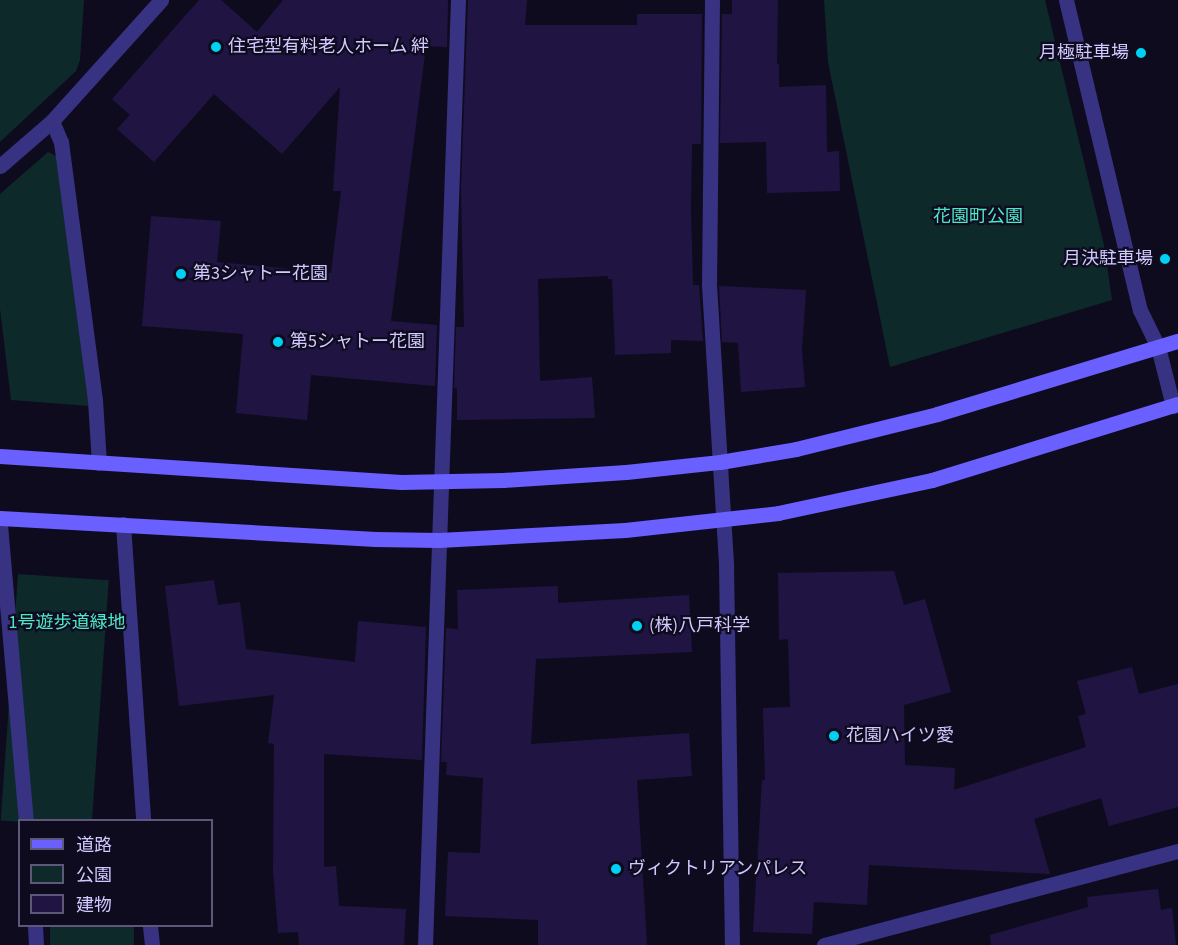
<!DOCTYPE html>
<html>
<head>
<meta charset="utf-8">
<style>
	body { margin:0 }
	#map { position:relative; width:1178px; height:945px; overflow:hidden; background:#0f0b1f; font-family:"Source Sans 3","Noto Sans JP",sans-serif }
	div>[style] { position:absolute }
	.green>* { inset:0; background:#0d292a; transform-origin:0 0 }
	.building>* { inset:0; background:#201542 }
	.street>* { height:15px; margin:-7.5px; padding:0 7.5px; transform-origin:7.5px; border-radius:7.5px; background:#383282 }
	.secondary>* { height:15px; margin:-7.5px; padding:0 7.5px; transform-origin:7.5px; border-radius:7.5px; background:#6a60ff }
	.dots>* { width:16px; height:16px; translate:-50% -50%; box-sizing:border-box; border:3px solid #0f0b1f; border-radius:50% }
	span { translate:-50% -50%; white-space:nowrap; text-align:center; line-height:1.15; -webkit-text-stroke:4.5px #0f0b1f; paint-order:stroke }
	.poi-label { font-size:18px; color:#d1c9ff }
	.left { translate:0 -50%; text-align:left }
	.right { translate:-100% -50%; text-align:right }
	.park-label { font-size:18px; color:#4ce8c7 }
	.legend { position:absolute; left:18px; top:819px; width:195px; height:108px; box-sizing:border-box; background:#0f0b1f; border:2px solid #5d5779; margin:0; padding:8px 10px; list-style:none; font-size:18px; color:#d1c9ff }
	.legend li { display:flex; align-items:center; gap:12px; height:30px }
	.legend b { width:30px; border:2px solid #5d5779 }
</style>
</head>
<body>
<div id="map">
	<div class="green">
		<div style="clip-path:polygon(0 0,84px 0,80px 60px,76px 71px,0 142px)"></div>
		<div style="clip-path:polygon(824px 0,1045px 0,1104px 245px,1112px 300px,890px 367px,828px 62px)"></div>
		<div style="clip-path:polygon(48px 152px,56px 156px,89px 406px,11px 400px,0 309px,0 194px)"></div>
		<div style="left:18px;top:574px;width:91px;height:247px;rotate:4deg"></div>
		<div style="left:50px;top:926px;width:84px;height:19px"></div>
	</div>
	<div class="building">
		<div style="clip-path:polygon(199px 0,221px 0,257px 32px,283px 0,448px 0,447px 47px,426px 46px,391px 321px,437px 325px,435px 386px,311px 375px,307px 420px,236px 413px,243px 334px,142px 326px,151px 216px,221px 221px,217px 262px,331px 273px,341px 191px,333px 191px,340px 87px,282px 154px,214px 94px,154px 162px,117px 129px,130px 115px,112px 99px)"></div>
		<div style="clip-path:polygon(468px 0,527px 0,525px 25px,637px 25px,637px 14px,702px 14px,701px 144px,692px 144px,691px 208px,693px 285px,699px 285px,703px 341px,671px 340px,671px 353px,615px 355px,612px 279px,608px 279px,608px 276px,538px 279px,540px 381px,592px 377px,595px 418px,457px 420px,457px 388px,454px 388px,456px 327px,464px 327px,461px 188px)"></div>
		<div style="clip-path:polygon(732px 0,778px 0,777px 64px,779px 64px,779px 87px,826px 85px,827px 152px,839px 151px,840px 191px,767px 193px,766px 142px,720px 143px,722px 14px,732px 14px)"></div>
		<div style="clip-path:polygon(719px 286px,806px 290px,802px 350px,805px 387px,741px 392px,738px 343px,722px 342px)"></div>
		<div style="clip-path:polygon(894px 571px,904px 605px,925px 599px,951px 692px,904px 705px,905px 765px,955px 768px,954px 790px,1086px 747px,1078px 716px,1086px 714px,1077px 681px,1132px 667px,1139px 694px,1178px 684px,1178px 807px,1109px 826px,1101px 798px,1034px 819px,1050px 874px,869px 865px,867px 905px,814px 902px,812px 934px,753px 932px,762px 780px,765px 780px,763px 708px,790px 707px,788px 639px,779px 640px,778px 573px)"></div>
		<div style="clip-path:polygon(214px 580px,218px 605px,240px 602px,246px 649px,355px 662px,358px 621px,426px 627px,422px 760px,324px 754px,324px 867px,336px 866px,339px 906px,406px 909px,404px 945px,299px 945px,298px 932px,278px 933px,273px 870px,274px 744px,268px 743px,274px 695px,179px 706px,165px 586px)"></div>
		<div style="clip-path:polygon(558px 586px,558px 603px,689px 595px,692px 652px,536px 659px,531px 744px,689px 733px,692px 776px,637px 780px,647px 945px,538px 945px,538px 920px,445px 916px,448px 852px,480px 853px,483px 778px,446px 775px,447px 762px,441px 762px,446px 628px,458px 629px,457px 590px)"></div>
		<div style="clip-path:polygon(1158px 889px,1161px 910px,1172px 908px,1176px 945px,991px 945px,990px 935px,1088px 907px,1087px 897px)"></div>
	</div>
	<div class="street">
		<div style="left:712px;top:0;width:285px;rotate:90.6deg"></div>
		<div style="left:709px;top:285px;width:281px;rotate:86.5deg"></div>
		<div style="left:726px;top:565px;width:380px;rotate:89.1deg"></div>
		<div style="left:1066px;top:0;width:319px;rotate:76.6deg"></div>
		<div style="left:1140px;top:310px;width:41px;rotate:64.1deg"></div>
		<div style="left:1158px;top:347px;width:61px;rotate:75.7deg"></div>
		<div style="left:52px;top:121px;width:23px;rotate:67deg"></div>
		<div style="left:61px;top:142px;width:260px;rotate:82.5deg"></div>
		<div style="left:95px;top:400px;width:63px;rotate:86.4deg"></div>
		<div style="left:0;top:166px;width:69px;rotate:-40.9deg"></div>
		<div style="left:52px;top:121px;width:163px;rotate:-48deg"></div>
		<div style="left:123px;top:524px;width:297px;rotate:86.1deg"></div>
		<div style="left:0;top:525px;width:296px;rotate:85deg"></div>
		<div style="left:35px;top:926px;width:19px;rotate:87deg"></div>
		<div style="left:150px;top:926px;width:19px;rotate:84deg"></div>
		<div style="left:425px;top:945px;width:946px;rotate:-88deg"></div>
		<div style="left:824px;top:945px;width:366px;rotate:-14.9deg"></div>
	</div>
	<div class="secondary">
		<div style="left:0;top:456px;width:402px;rotate:3.7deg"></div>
		<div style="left:401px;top:482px;width:102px;rotate:-1.1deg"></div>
		<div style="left:503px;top:480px;width:123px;rotate:-3.7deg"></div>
		<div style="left:626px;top:472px;width:95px;rotate:-6.1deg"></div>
		<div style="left:720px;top:462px;width:77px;rotate:-9.7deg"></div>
		<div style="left:796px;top:449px;width:145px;rotate:-13.9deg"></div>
		<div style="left:937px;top:414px;width:252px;rotate:-16.9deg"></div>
		<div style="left:0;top:518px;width:376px;rotate:3.2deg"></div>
		<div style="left:375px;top:539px;width:64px;rotate:0.9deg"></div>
		<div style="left:439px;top:540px;width:186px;rotate:-3.1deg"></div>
		<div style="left:625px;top:530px;width:154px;rotate:-6.3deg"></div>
		<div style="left:778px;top:513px;width:157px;rotate:-12.1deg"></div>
		<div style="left:932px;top:480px;width:257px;rotate:-17.2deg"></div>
	</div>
	<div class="dots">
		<div style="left:216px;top:47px;background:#00d1f4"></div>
		<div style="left:1141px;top:53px;background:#00d1f4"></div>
		<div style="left:1165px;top:259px;background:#00d1f4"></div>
		<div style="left:181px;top:274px;background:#00d1f4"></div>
		<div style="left:278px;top:342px;background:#00d1f4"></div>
		<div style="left:637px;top:626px;background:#00d1f4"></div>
		<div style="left:834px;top:736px;background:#00d1f4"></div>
		<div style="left:616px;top:869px;background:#00d1f4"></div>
	</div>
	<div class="poi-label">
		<span class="left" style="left:228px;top:47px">住宅型有料老人ホーム 絆</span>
		<span class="right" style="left:1129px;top:53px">月極駐車場</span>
		<span class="right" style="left:1153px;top:259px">月決駐車場</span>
		<span class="left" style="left:193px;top:274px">第3シャトー花園</span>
		<span class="left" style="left:290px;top:342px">第5シャトー花園</span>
		<span class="left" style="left:649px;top:626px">(株)八戸科学</span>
		<span class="left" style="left:846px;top:736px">花園ハイツ愛</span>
		<span class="left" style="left:628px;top:869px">ヴィクトリアンパレス</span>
	</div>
	<div class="park-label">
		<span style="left:978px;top:217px">花園町公園</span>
		<span style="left:67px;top:623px">1号遊歩道緑地</span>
	</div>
	<ul class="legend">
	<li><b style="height:8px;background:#6a60ff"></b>道路</li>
	<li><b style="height:16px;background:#0d292a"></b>公園</li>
	<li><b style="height:16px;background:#201542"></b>建物</li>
	</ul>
</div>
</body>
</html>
